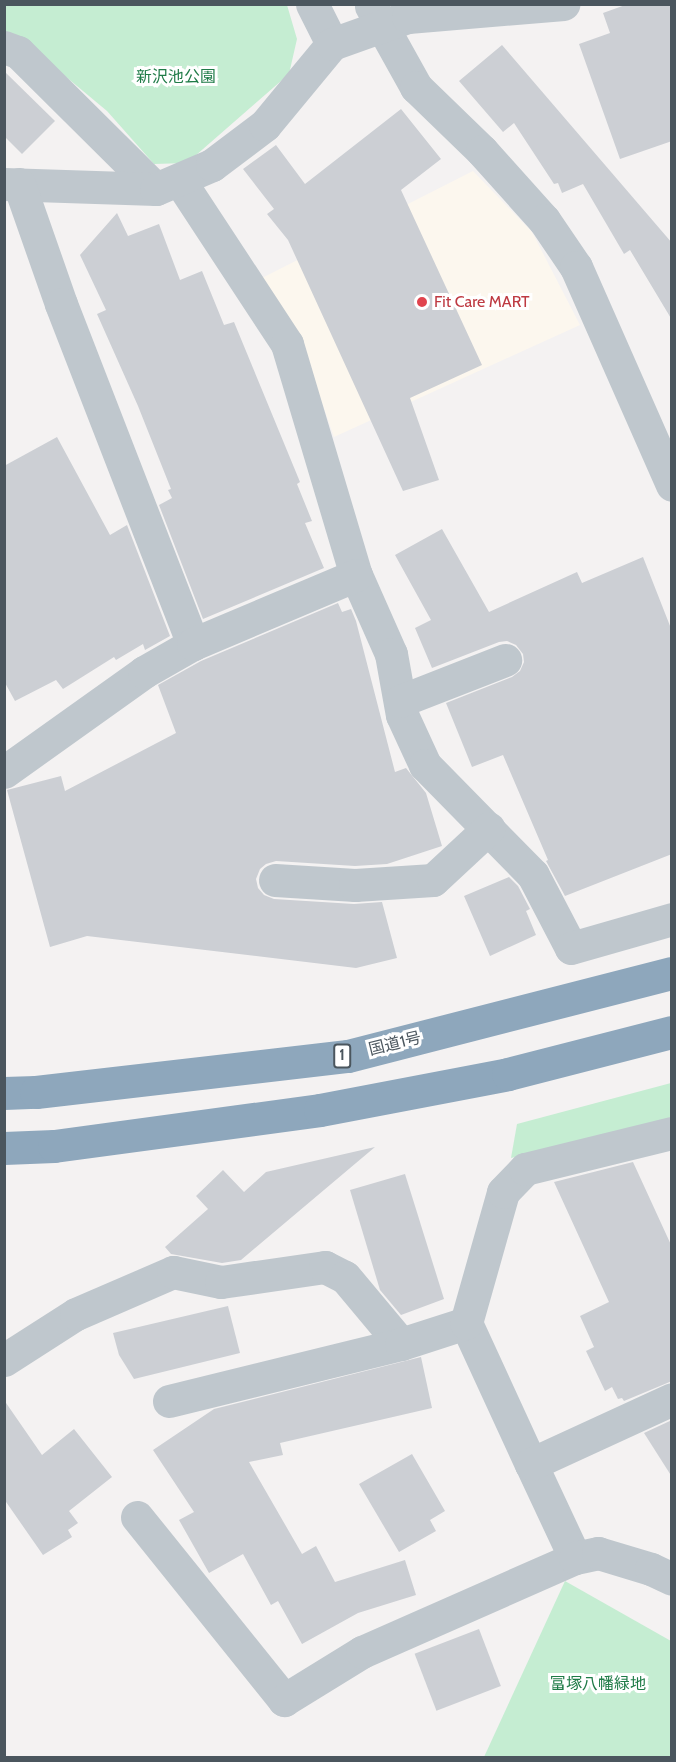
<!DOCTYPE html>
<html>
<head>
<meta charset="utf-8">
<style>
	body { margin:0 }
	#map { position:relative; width:676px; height:1762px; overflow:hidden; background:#f4f2f2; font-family:Cabin,"Noto Sans JP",sans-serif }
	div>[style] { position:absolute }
	.commercial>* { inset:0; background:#fcf7ee }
	.green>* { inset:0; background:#c5edd2 }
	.building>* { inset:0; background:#cccfd4; transform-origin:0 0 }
	.minor>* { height:33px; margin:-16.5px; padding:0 16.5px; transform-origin:16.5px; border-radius:16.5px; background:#bfc7cd }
	.highway>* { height:33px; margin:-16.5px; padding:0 16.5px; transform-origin:16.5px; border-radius:16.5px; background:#8ea7bc }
	.dots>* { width:16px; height:16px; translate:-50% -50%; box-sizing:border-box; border:3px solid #fff; border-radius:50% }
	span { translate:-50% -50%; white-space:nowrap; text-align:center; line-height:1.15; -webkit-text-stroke:6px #fff; paint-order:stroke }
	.shield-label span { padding:2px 4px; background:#fff; border:2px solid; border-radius:4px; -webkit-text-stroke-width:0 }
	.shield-label { font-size:15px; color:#4b565e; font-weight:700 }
	.park-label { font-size:16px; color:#1f7b47 }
	.health-label { font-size:16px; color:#be3a42 }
	.left { translate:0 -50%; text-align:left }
	.street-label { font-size:16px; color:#4b565e }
	.frame { position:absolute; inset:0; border:6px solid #4b565e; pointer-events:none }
</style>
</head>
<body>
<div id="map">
	<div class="commercial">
		<div style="clip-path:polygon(473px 171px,532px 232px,580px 325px,334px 437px,300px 340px,260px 279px)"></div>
	</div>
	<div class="green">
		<div style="clip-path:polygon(4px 5px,287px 5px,297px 39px,289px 74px,187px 163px,154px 164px,107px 111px,23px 41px,5px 36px)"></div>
		<div style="clip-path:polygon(671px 1083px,671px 1120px,511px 1158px,517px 1124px)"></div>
		<div style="clip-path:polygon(565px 1581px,671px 1641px,671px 1757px,484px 1757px)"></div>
	</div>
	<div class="building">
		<div style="clip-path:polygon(628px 4px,672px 4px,672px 141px,620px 159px,579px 44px,610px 33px,603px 13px)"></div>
		<div style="clip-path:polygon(502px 45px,672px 243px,672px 320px,630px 250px,624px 254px,583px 184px,562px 193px,558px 183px,554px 184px,514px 123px,503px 132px,459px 81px)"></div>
		<div style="clip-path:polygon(4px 71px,55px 121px,22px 154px,4px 136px)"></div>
		<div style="clip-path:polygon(401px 109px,441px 159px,401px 190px,482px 365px,410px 398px,439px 480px,403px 491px,288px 240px,267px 214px,274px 209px,243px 169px,276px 145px,305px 184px)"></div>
		<div style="clip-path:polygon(117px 213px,128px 236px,159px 224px,180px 280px,202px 271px,224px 325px,234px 322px,300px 482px,297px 484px,312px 521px,305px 523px,324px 568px,203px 619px,159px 505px,172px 498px,168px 490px,171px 489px,138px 406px,97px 314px,106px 310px,80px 255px)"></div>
		<div style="clip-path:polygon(57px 437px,110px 535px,127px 525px,170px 636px,145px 650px,143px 644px,116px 660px,114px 657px,63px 689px,56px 680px,15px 701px,4px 681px,4px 466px)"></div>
		<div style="clip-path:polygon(442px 529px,489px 612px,577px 572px,582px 583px,643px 557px,672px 631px,672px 854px,565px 896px,546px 861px,548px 860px,503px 755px,472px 767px,446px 703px,512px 677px,520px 671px,524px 662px,523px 654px,516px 645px,507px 641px,499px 642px,432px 668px,415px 628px,431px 620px,395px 555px)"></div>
		<div style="clip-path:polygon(338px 603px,342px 612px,351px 609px,356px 621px,395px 772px,406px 768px,426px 793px,442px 846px,387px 864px,355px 866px,276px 861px,266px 864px,260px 869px,256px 879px,258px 888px,264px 895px,274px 899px,354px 904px,382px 902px,397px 958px,356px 968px,87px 936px,50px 947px,7px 790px,61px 776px,65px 791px,176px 733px,158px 685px,201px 661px)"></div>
		<div style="clip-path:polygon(509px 877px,518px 886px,530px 909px,526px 911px,536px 935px,490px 956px,464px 896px)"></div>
		<div style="clip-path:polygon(375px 1147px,241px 1260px,222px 1263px,171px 1254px,165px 1247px,208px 1209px,196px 1196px,223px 1170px,244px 1192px,266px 1172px)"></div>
		<div style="clip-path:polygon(633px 1162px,672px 1247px,672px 1381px,624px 1401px,622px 1398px,618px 1399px,612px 1387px,605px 1391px,586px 1351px,594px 1347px,580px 1316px,609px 1302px,554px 1182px)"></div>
		<div style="clip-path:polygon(405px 1174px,444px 1299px,401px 1315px,380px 1290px,350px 1190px)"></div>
		<div style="clip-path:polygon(228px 1306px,240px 1353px,134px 1379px,119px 1355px,113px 1333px)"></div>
		<div style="clip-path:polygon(421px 1357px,432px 1408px,280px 1443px,283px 1455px,249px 1462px,302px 1554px,316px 1546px,335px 1582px,405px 1560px,416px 1595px,358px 1613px,302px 1644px,278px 1601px,271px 1605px,243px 1554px,209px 1573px,179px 1520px,194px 1512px,153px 1450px,214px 1409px)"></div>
		<div style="clip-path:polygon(4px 1400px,42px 1455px,74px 1429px,112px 1477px,69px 1511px,78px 1523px,68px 1530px,72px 1537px,43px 1555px,4px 1499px)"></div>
		<div style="clip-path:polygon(672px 1420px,672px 1477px,644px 1433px)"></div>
		<div style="clip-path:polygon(412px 1454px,445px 1511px,430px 1520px,436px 1531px,399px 1552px,359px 1484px)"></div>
		<div style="left:479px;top:1629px;width:61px;height:69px;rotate:69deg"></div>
	</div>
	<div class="minor">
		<div style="left:312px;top:4px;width:45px;rotate:63.4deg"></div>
		<div style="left:371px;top:6px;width:93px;rotate:60.9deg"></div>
		<div style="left:416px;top:87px;width:92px;rotate:44.1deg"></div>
		<div style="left:482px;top:151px;width:93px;rotate:48.1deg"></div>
		<div style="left:544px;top:220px;width:57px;rotate:55.8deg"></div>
		<div style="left:576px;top:267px;width:238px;rotate:66.2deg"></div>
		<div style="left:4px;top:47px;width:15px;rotate:20deg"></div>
		<div style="left:18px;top:52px;width:194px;rotate:44.8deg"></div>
		<div style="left:180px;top:181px;width:195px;rotate:56.7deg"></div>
		<div style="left:287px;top:344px;width:241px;rotate:73.4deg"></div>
		<div style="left:356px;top:575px;width:86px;rotate:66.1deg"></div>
		<div style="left:391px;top:654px;width:62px;rotate:79.8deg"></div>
		<div style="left:402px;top:715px;width:55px;rotate:65.3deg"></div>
		<div style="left:425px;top:765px;width:154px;rotate:45.5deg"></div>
		<div style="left:533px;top:875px;width:82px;rotate:62.5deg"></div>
		<div style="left:571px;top:948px;width:105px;rotate:-16deg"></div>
		<div style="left:4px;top:184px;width:152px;rotate:1.9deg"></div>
		<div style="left:156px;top:189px;width:61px;rotate:-23.2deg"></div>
		<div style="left:212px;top:165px;width:66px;rotate:-37deg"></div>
		<div style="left:265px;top:125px;width:105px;rotate:-50.4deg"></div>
		<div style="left:332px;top:44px;width:81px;rotate:-19.6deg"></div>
		<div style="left:408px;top:17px;width:156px;rotate:-4.8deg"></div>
		<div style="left:19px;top:184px;width:127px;rotate:70.7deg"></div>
		<div style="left:61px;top:304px;width:365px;rotate:68.8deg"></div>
		<div style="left:400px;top:701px;width:113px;rotate:-21.3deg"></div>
		<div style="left:4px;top:772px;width:172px;rotate:-35.5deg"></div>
		<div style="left:144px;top:672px;width:56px;rotate:-29.7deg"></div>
		<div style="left:193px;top:644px;width:177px;rotate:-22.9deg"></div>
		<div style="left:275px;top:880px;width:80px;rotate:3.6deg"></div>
		<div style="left:355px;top:885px;width:78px;rotate:-3.7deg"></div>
		<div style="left:433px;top:880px;width:76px;rotate:-42.9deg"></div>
		<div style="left:466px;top:1323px;width:155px;rotate:65.3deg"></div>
		<div style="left:4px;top:1360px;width:85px;rotate:-32.6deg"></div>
		<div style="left:76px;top:1314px;width:106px;rotate:-23.4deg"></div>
		<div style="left:173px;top:1272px;width:49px;rotate:11.8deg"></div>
		<div style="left:221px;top:1282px;width:105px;rotate:-8.2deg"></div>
		<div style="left:325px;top:1267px;width:22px;rotate:27deg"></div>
		<div style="left:345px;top:1277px;width:87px;rotate:50.1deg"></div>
		<div style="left:169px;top:1401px;width:239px;rotate:-13.8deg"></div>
		<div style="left:401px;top:1344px;width:68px;rotate:-17.9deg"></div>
		<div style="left:466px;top:1323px;width:136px;rotate:-74.2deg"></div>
		<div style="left:503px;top:1192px;width:32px;rotate:-46deg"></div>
		<div style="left:525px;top:1169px;width:151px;rotate:-13.8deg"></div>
		<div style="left:137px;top:1517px;width:235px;rotate:51.2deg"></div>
		<div style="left:284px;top:1700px;width:92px;rotate:-31.6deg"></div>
		<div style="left:362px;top:1652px;width:233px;rotate:-23.8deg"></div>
		<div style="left:575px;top:1558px;width:104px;rotate:-115.1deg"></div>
		<div style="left:531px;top:1464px;width:155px;rotate:-24.7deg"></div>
		<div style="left:575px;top:1558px;width:24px;rotate:-12deg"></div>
		<div style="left:598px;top:1553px;width:55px;rotate:16.8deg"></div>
		<div style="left:651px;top:1569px;width:23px;rotate:25deg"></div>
	</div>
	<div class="highway">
		<div style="left:4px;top:1093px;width:32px;rotate:-2deg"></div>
		<div style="left:36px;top:1092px;width:314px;rotate:-6.6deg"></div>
		<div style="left:348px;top:1056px;width:334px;rotate:-14.4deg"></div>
		<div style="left:4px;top:1148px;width:50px;rotate:-2.3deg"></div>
		<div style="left:54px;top:1146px;width:268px;rotate:-7.7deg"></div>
		<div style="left:320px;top:1110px;width:191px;rotate:-10.8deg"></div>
		<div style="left:508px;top:1074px;width:169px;rotate:-14.4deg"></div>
	</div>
	<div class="dots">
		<div style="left:422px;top:302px;background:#e0444e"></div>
	</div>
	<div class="shield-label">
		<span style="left:342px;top:1056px">1</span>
	</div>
	<div class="park-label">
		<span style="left:176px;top:77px">新沢池公園</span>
		<span style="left:598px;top:1684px">富塚八幡緑地</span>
	</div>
	<div class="health-label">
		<span class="left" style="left:434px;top:302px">Fit Care MART</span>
	</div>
	<div class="street-label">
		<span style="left:395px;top:1044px;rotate:-14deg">国道1号</span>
	</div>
	<div class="frame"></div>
</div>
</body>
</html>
